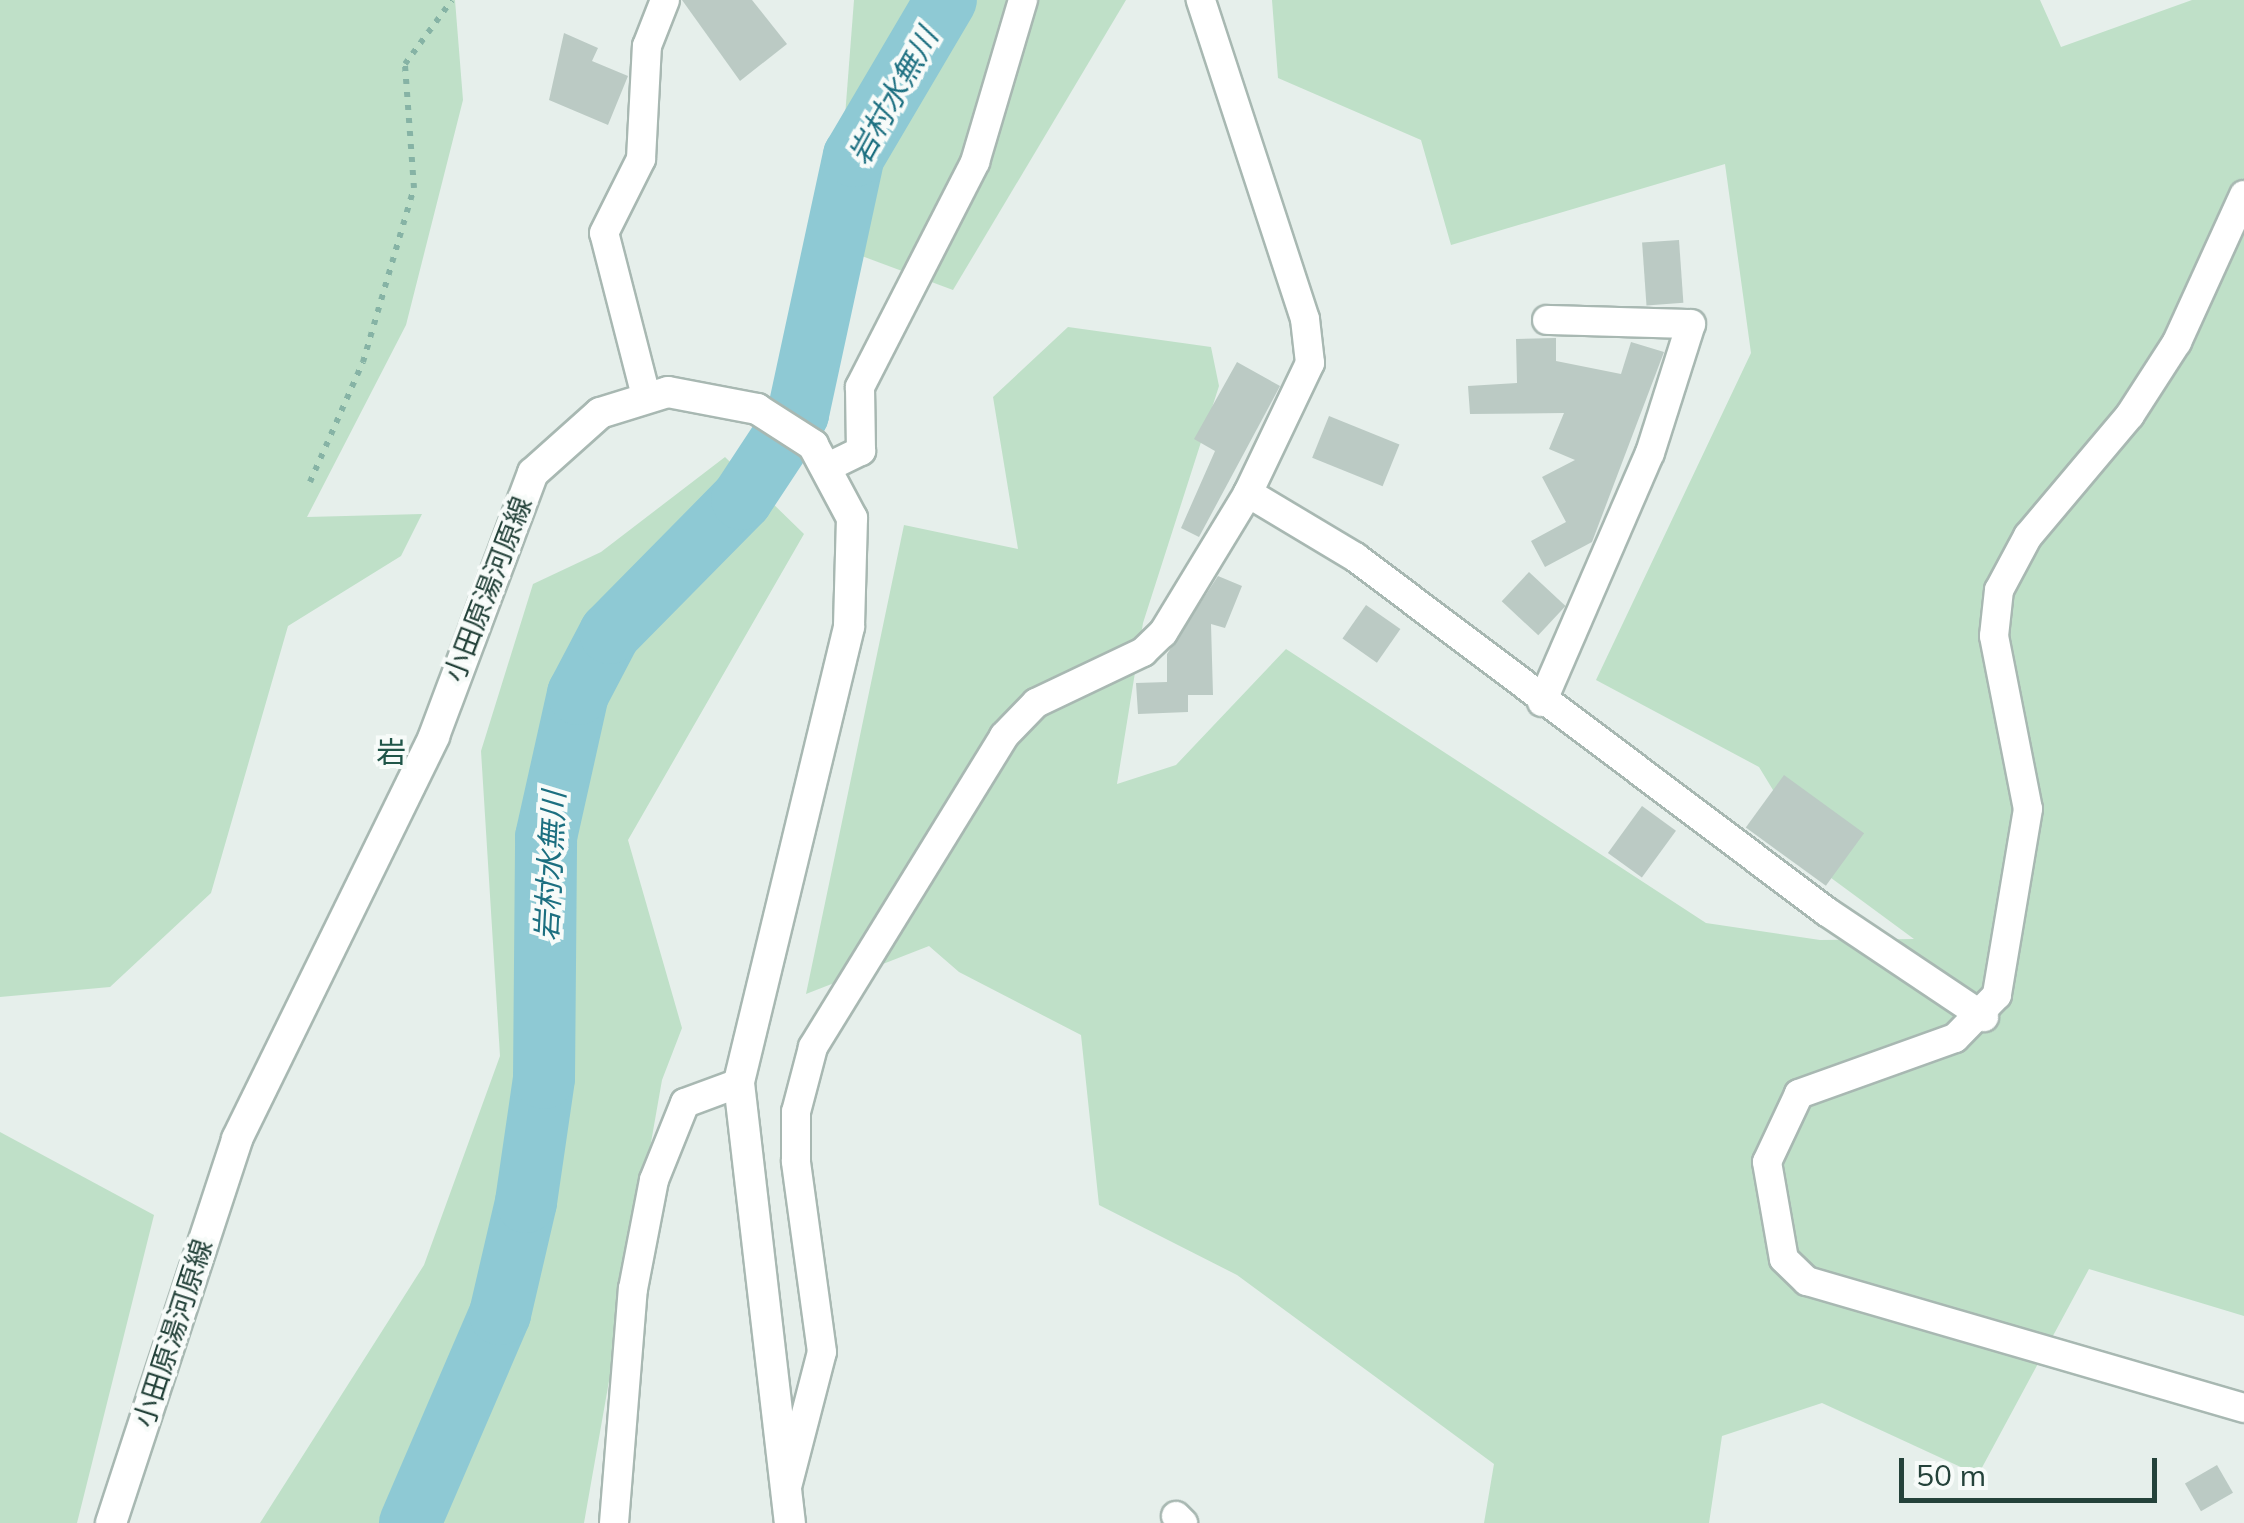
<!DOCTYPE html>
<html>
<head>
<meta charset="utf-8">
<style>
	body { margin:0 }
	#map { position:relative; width:2244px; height:1523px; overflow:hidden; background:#e6efeb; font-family:Mulish,"Noto Sans JP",sans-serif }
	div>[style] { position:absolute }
	.green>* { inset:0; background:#bfe0c8 }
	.river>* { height:62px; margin:-31px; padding:0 31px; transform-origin:31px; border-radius:31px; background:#8ec9d4 }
	.building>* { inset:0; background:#bbcac4; transform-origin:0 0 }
	.path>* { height:6px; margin-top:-3px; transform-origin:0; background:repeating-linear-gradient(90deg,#86b3a5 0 5px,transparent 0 13px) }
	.roads { filter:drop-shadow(2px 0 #a8b8b2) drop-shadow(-2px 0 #a8b8b2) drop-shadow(0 2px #a8b8b2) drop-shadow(0 -2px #a8b8b2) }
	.minor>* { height:28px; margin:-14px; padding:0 14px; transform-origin:14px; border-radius:14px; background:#fff }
	.secondary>* { height:30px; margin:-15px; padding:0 15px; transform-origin:15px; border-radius:15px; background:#fff }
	span { translate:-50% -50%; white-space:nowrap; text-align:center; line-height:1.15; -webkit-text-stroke:8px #f7fbf9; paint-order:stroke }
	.street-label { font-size:28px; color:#24423a }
	.water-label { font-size:30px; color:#1c6f80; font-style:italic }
	.neighbourhood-label { font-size:30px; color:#1f5548 }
	.scale { position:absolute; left:1899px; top:1458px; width:258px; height:45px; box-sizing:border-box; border:5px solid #24423a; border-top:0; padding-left:12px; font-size:30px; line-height:35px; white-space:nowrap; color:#24423a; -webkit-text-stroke:8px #f7fbf9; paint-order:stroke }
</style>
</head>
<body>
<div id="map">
	<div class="green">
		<div style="clip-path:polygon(0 0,455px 0,463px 100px,406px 325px,307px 517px,422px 514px,401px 556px,288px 626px,211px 893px,110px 987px,0 997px)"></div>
		<div style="clip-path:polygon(854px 0,1126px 0,953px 290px,835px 246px)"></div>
		<div style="clip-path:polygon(1272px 0,2040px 0,2061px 47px,2192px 0,2244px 0,2244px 1316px,2089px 1269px,1978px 1475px,1822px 1403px,1722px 1436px,1709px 1523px,1484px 1523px,1494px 1464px,1237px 1275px,1099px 1205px,1081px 1035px,959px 972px,929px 946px,806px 994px,904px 525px,1018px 549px,993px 397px,1068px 327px,1211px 347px,1219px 386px,1143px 623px,1117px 784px,1176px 765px,1286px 649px,1706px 923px,1820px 940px,1914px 939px,1823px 872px,1759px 767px,1596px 680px,1751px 353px,1725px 164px,1451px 245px,1421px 140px,1278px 78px)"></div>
		<div style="clip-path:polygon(725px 457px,804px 534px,628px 840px,682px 1028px,662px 1080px,584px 1523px,260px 1523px,424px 1265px,500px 1056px,481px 751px,533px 584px,601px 552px)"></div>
		<div style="clip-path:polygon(0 1132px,154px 1215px,77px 1523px,0 1523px)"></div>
	</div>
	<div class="river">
		<div style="left:410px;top:1523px;width:228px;rotate:-66.7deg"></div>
		<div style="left:500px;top:1314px;width:115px;rotate:-76.9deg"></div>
		<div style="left:526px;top:1202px;width:125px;rotate:-81.7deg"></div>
		<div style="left:544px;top:1078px;width:241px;rotate:-89.5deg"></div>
		<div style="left:546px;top:837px;width:147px;rotate:-77.4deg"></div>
		<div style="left:578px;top:694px;width:69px;rotate:-62.3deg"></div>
		<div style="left:610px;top:633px;width:188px;rotate:-45.4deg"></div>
		<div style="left:742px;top:499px;width:102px;rotate:-56.6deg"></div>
		<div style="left:798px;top:414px;width:264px;rotate:-77.8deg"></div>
		<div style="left:854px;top:156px;width:181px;rotate:-59.5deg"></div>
	</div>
	<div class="building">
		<div style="clip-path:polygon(682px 0,752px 0,787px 44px,740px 81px)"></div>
		<div style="clip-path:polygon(564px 33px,598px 48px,592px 61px,628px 76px,608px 125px,549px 100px)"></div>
		<div style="left:1679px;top:240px;width:63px;height:37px;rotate:86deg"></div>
		<div style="clip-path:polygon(1556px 338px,1556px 361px,1621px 374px,1631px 342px,1664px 352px,1592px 542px,1545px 567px,1531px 541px,1566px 522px,1542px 477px,1575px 460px,1549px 449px,1564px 413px,1470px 414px,1468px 386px,1517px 383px,1516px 339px)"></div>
		<div style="clip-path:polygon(1237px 362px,1280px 386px,1199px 537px,1181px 528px,1215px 451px,1194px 439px)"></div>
		<div style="left:1329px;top:416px;width:76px;height:45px;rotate:22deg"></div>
		<div style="left:1529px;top:572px;width:50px;height:40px;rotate:43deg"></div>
		<div style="clip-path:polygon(1218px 576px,1242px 586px,1225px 628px,1211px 624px,1213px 695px,1188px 695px,1188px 712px,1138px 714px,1136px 683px,1167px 682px,1167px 654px)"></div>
		<div style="left:1366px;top:605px;width:42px;height:41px;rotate:35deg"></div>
		<div style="left:1784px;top:775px;width:99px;height:65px;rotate:36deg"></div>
		<div style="left:1642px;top:806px;width:42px;height:58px;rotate:36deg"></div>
		<div style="left:2217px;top:1465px;width:32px;height:37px;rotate:60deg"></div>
	</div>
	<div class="path">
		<div style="left:310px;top:482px;width:131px;rotate:-66.2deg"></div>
		<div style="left:363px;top:362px;width:181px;rotate:-73.7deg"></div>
		<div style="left:414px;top:188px;width:124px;rotate:-94.2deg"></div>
		<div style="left:405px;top:64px;width:79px;rotate:-53.7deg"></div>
	</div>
	<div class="roads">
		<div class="minor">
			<div style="left:2244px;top:195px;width:162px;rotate:114.5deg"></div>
			<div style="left:2177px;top:342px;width:87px;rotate:122.8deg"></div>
			<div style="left:2130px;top:415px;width:158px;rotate:130.1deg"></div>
			<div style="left:2028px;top:536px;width:61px;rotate:118.2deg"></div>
			<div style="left:1999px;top:590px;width:46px;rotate:96.2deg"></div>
			<div style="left:1994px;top:636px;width:176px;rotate:78.9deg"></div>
			<div style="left:2028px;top:809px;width:189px;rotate:99.5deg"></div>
			<div style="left:1997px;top:995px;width:60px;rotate:134.3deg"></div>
			<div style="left:1955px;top:1038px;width:166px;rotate:160.3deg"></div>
			<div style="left:1799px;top:1094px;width:75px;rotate:115.2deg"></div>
			<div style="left:1767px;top:1162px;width:98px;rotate:80.1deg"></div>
			<div style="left:1784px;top:1259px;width:32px;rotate:44deg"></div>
			<div style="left:1807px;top:1281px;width:455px;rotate:16.2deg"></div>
			<div style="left:646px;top:396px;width:168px;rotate:-104.4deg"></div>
			<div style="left:604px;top:233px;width:83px;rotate:-63.4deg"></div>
			<div style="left:641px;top:159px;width:113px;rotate:-87deg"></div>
			<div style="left:647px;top:46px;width:49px;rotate:-68.6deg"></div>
			<div style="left:828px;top:467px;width:37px;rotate:-26deg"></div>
			<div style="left:861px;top:451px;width:64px;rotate:-90.9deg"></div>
			<div style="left:860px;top:387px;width:253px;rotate:-62.9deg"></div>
			<div style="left:975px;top:162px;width:169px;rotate:-73.5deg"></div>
			<div style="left:1248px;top:493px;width:125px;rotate:30.9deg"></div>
			<div style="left:1355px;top:557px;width:591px;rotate:36.95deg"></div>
			<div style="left:1827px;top:912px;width:189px;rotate:33.8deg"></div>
			<div style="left:1542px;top:702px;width:271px;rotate:-66.6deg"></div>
			<div style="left:1650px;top:453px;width:135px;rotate:-72.4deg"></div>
			<div style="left:1691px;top:324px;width:144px;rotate:-178.4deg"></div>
			<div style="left:787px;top:1487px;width:139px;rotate:-75.5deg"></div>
			<div style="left:822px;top:1352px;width:193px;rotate:-97.8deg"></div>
			<div style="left:796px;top:1161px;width:49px;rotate:-90deg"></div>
			<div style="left:796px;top:1112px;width:67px;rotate:-75.3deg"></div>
			<div style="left:813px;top:1047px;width:365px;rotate:-58.4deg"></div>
			<div style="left:1004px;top:736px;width:46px;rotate:-45.9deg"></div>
			<div style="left:1036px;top:703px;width:119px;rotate:-25.5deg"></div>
			<div style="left:1143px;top:652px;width:28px;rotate:-44deg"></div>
			<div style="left:1163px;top:633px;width:164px;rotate:-58.7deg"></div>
			<div style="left:1248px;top:493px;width:144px;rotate:-64.5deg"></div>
			<div style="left:1310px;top:363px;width:44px;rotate:-96.5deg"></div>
			<div style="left:1305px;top:319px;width:336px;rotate:-108.1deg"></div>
			<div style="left:1176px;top:1516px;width:10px;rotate:45deg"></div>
			<div style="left:614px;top:1523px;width:235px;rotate:-85.4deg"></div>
			<div style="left:633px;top:1289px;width:111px;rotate:-79.1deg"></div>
			<div style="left:654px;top:1180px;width:83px;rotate:-68.1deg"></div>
			<div style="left:685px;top:1103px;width:58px;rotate:-20.3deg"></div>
		</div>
		<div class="secondary">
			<div style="left:111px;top:1523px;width:404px;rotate:-71.8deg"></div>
			<div style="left:237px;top:1139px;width:449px;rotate:-63.9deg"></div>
			<div style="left:434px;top:736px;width:281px;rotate:-69.4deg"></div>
			<div style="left:533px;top:473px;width:90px;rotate:-41.8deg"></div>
			<div style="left:600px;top:413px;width:71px;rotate:-17.2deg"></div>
			<div style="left:668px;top:392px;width:91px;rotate:10.8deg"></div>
			<div style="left:757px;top:409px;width:67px;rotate:32.7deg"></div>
			<div style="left:813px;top:445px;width:83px;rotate:61.9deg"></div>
			<div style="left:852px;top:518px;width:109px;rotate:91.6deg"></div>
			<div style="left:849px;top:627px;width:469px;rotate:103.6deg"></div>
			<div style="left:739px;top:1083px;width:443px;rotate:83.4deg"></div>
		</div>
	</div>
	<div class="street-label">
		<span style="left:488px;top:589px;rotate:-69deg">小田原湯河原線</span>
		<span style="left:173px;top:1333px;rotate:-72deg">小田原湯河原線</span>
	</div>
	<div class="water-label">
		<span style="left:893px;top:96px;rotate:-61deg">岩村水無川</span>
		<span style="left:550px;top:866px;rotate:-87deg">岩村水無川</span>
	</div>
	<div class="neighbourhood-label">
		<span style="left:391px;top:752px">岩</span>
	</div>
	<div class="scale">50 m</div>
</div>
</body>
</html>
